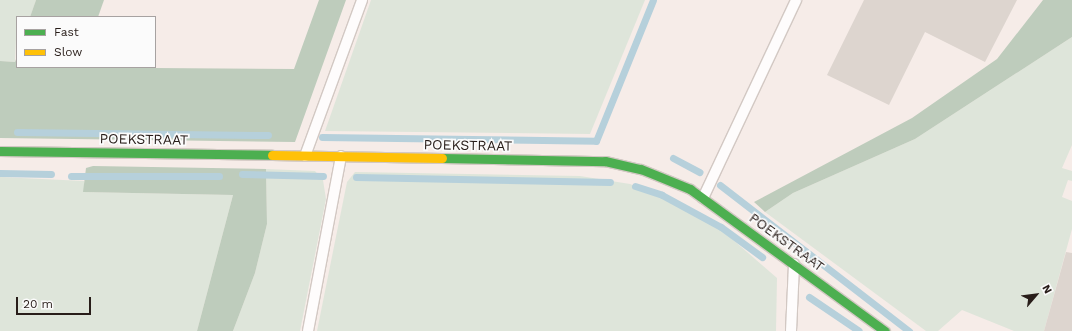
<!DOCTYPE html>
<html>
<head>
<meta charset="utf-8">
<style>
	body { margin:0 }
	#map { position:relative; width:1072px; height:331px; overflow:hidden; background:#f6ece8; font-family:"Work Sans",sans-serif }
	div>[style] { position:absolute }
	.green>* { inset:0; background:#dee5da }
	.forest>* { inset:0; background:#beccbc }
	.stream>* { height:7px; margin:-3.5px; padding:0 3.5px; transform-origin:3.5px; border-radius:3.5px; background:#b6d0db }
	.building>* { inset:0; background:#ddd5cf }
	.roads { filter:drop-shadow(1px 0 #d2c8c3) drop-shadow(-1px 0 #d2c8c3) drop-shadow(0 1px #d2c8c3) drop-shadow(0 -1px #d2c8c3) }
	.lane>* { height:10px; margin:-5px; padding:0 5px; transform-origin:5px; border-radius:5px; background:#fefcfc }
	.fast>* { height:9px; margin:-4.5px; padding:0 4.5px; transform-origin:4.5px; border-radius:4.5px; background:#4caf50 }
	.slow>* { height:9px; margin:-4.5px; padding:0 4.5px; transform-origin:4.5px; border-radius:4.5px; background:#ffc107 }
	span { translate:-50% -50%; white-space:nowrap; text-align:center; line-height:1.15; -webkit-text-stroke:3.5px #fbfbfb; paint-order:stroke }
	.street-label { font-size:14px; color:#281d19 }
	.legend { position:absolute; left:16px; top:16px; width:140px; height:52px; box-sizing:border-box; background:#fbfbfb; border:1px solid #a7a2a1; margin:0; padding:5px 7px; list-style:none; font-size:12px; color:#281d19 }
	.legend li { display:flex; align-items:center; gap:8px; height:20px }
	.legend b { width:20px; border:1px solid #a7a2a1 }
	.north { position:absolute; left:1016px; top:275px; width:40px; height:40px; -webkit-text-stroke:3px #fbfbfb; paint-order:stroke; rotate:62deg; font-size:11px; font-weight:700; line-height:16px; text-align:center; color:#281d19 }
	.north::after { content:''; display:block; margin:auto; width:14px; height:18px; background:#281d19; clip-path:polygon(50% 0,100% 100%,50% 72%,0 100%) }
	.scale { position:absolute; left:16px; top:297px; width:75px; height:18px; box-sizing:border-box; border:2px solid #281d19; border-top:0; padding-left:5px; font-size:12px; line-height:14px; white-space:nowrap; color:#281d19; -webkit-text-stroke:3px #fbfbfb; paint-order:stroke }
</style>
</head>
<body>
<div id="map">
	<div class="green">
		<div style="clip-path:polygon(0 0,36px 0,30px 17px,17px 17px,15px 62px,0 61px)"></div>
		<div style="clip-path:polygon(371px 0,645px 0,590px 134px,325px 131px)"></div>
		<div style="clip-path:polygon(1072px 37px,1072px 145px,1062px 168px,1072px 171px,1072px 181px,1068px 180px,1062px 197px,1072px 201px,1072px 229px,1044px 331px,1014px 331px,962px 310px,938px 331px,926px 331px,765px 212px,793px 193px,915px 139px)"></div>
		<div style="clip-path:polygon(266px 169px,315px 171px,323px 180px,326px 199px,300px 331px,233px 331px,255px 273px,267px 224px)"></div>
		<div style="clip-path:polygon(355px 172px,580px 176px,630px 184px,676px 203px,717px 226px,777px 278px,776px 331px,317px 331px,347px 182px)"></div>
		<div style="clip-path:polygon(0 177px,84px 181px,84px 192px,233px 195px,197px 331px,0 331px)"></div>
	</div>
	<div class="forest">
		<div style="clip-path:polygon(36px 0,104px 0,98px 17px,30px 17px)"></div>
		<div style="clip-path:polygon(319px 0,346px 0,295px 142px,0 138px,0 61px,15px 62px,17px 56px,17px 67px,294px 69px)"></div>
		<div style="clip-path:polygon(1043px 0,1072px 0,1072px 37px,915px 139px,793px 193px,765px 212px,754px 202px,912px 118px,997px 59px)"></div>
		<div style="clip-path:polygon(93px 166px,266px 169px,267px 224px,255px 273px,233px 331px,197px 331px,233px 195px,83px 192px,86px 168px)"></div>
	</div>
	<div class="stream">
		<div style="left:17px;top:132px;width:251px;rotate:0.7deg"></div>
		<div style="left:322px;top:137px;width:274px;rotate:0.8deg"></div>
		<div style="left:596px;top:141px;width:152px;rotate:-68deg"></div>
		<div style="left:673px;top:158px;width:30px;rotate:28deg"></div>
		<div style="left:0;top:173px;width:51px;rotate:1.1deg"></div>
		<div style="left:242px;top:174px;width:81px;rotate:1.4deg"></div>
		<div style="left:71px;top:176px;width:148px"></div>
		<div style="left:356px;top:177px;width:254px;rotate:1.1deg"></div>
		<div style="left:720px;top:185px;width:239px;rotate:37.7deg"></div>
		<div style="left:635px;top:186px;width:28px;rotate:18deg"></div>
		<div style="left:662px;top:195px;width:67px;rotate:28.5deg"></div>
		<div style="left:721px;top:227px;width:51px;rotate:36.2deg"></div>
		<div style="left:809px;top:297px;width:60px;rotate:34.2deg"></div>
	</div>
	<div class="building">
		<div style="clip-path:polygon(864px 0,1017px 0,985px 62px,925px 32px,889px 105px,827px 75px)"></div>
		<div style="clip-path:polygon(1066px 252px,1072px 253px,1072px 331px,1044px 331px)"></div>
	</div>
	<div class="roads">
		<div class="lane">
			<div style="left:305px;top:156px;width:166px;rotate:-69.9deg"></div>
			<div style="left:703px;top:198px;width:219px;rotate:-64.8deg"></div>
			<div style="left:308px;top:331px;width:178px;rotate:-79.3deg"></div>
			<div style="left:791px;top:331px;width:67px;rotate:-87.4deg"></div>
		</div>
		<div class="fast">
			<div style="left:0;top:151px;width:272px;rotate:0.8deg"></div>
			<div style="left:442px;top:158px;width:163px;rotate:1.1deg"></div>
			<div style="left:605px;top:161px;width:37px;rotate:13deg"></div>
			<div style="left:641px;top:169px;width:53px;rotate:22.2deg"></div>
			<div style="left:690px;top:189px;width:241px;rotate:36.1deg"></div>
		</div>
		<div class="slow">
			<div style="left:272px;top:155px;width:170px;rotate:1deg"></div>
		</div>
	</div>
	<div class="street-label">
		<span style="left:144px;top:139px;rotate:1deg">POEKSTRAAT</span>
		<span style="left:468px;top:145px;rotate:1deg">POEKSTRAAT</span>
		<span style="left:787px;top:242px;rotate:36deg">POEKSTRAAT</span>
	</div>
	<ul class="legend">
	<li><b style="height:5px;background:#4caf50"></b>Fast</li>
	<li><b style="height:5px;background:#ffc107"></b>Slow</li>
	</ul>
	<div class="north">N</div>
	<div class="scale">20 m</div>
</div>
</body>
</html>
